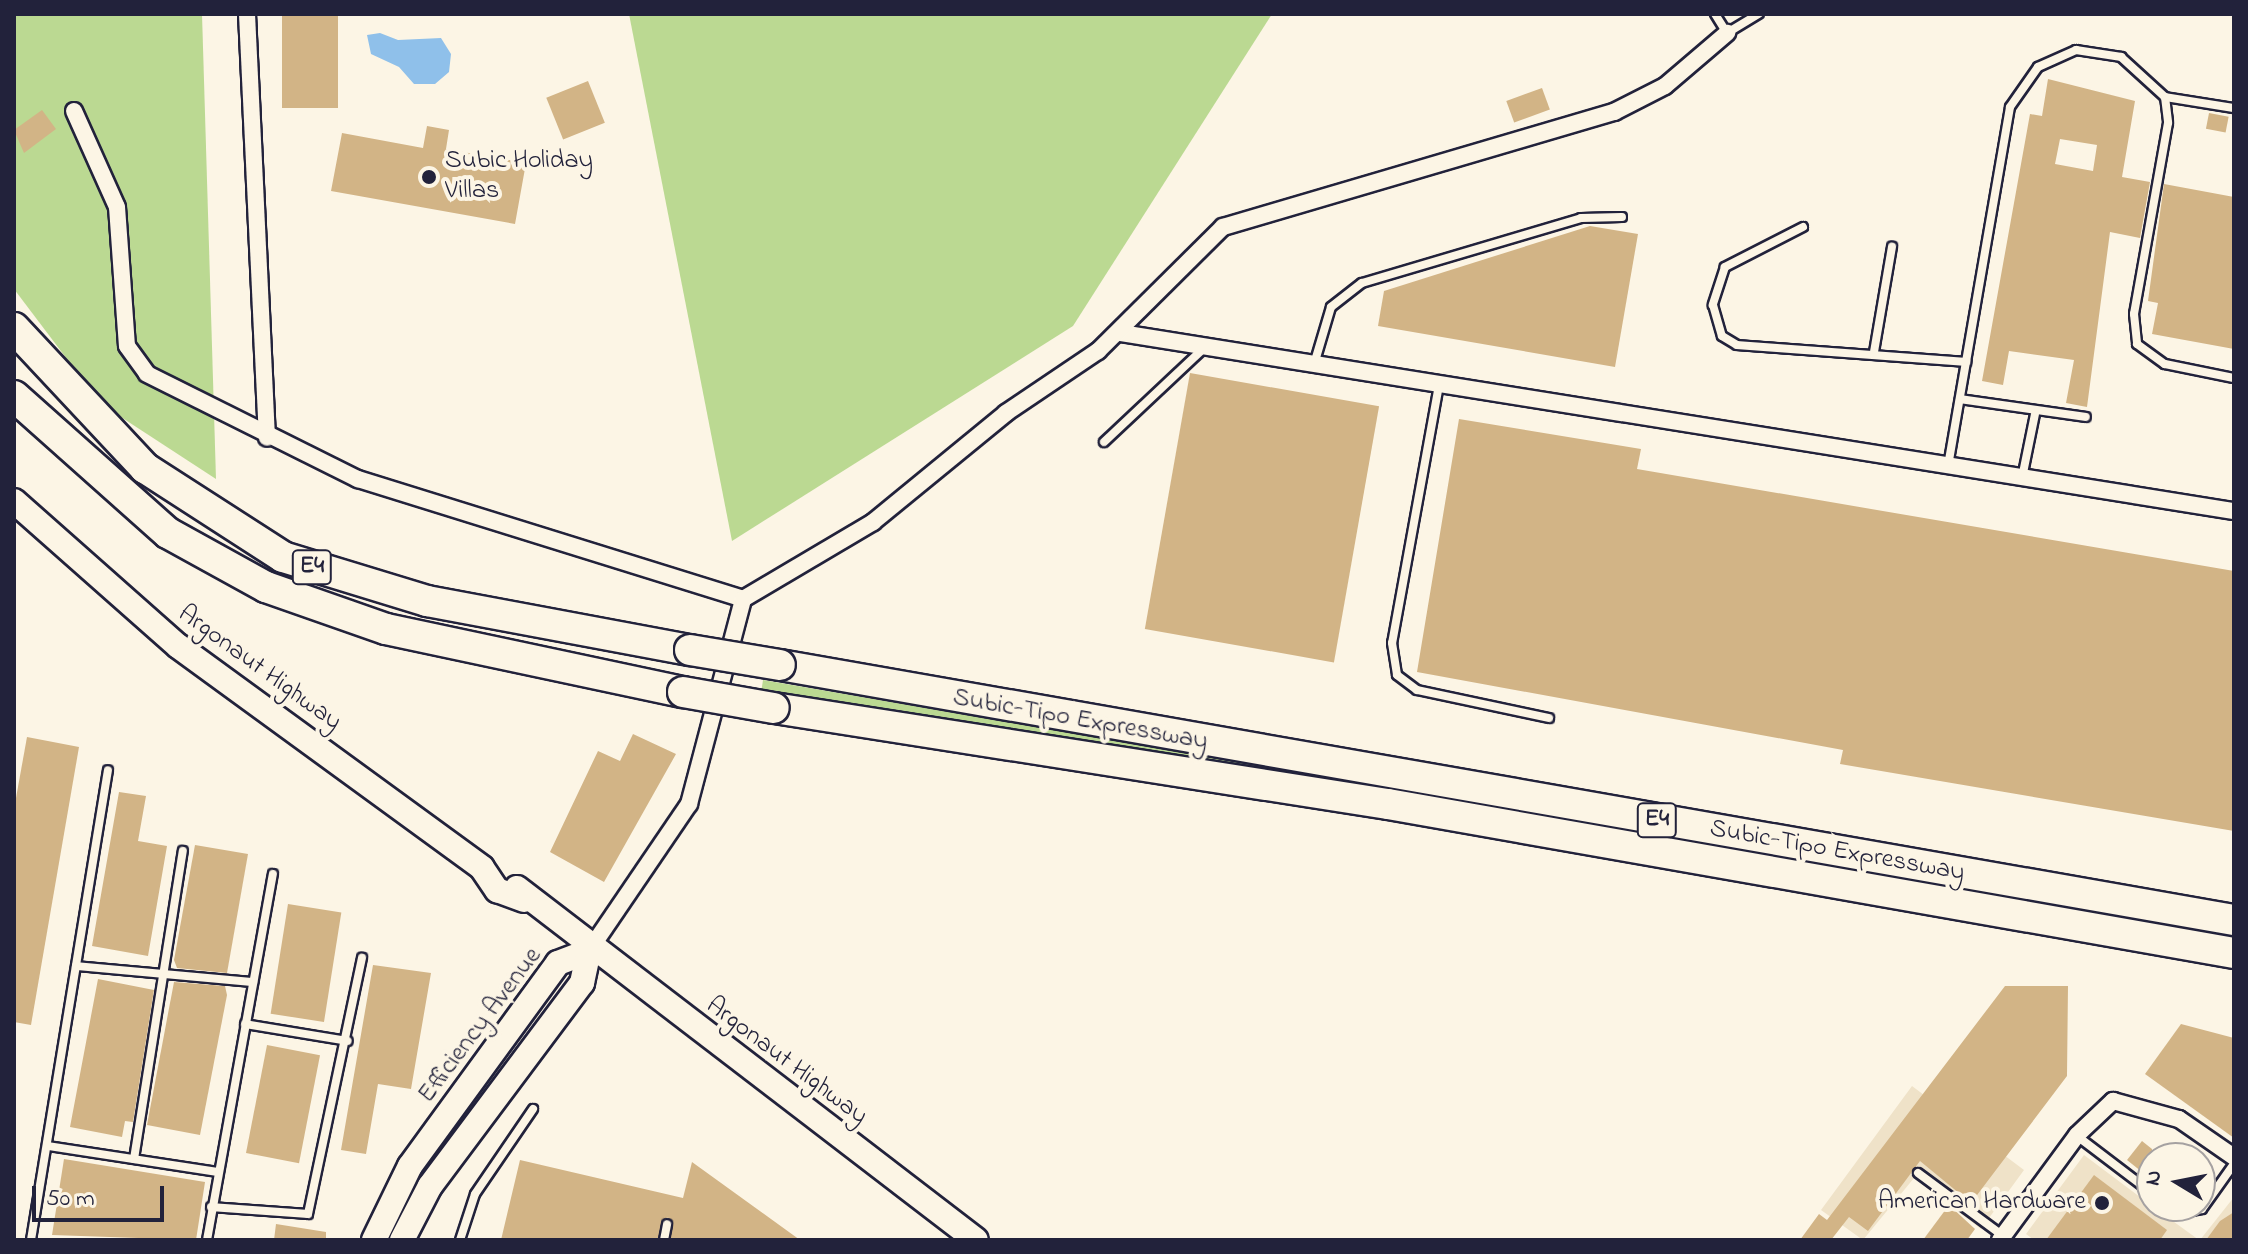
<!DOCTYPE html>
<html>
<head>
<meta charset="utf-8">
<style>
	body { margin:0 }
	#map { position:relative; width:2248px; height:1254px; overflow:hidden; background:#fcf5e5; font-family:"Indie Flower",sans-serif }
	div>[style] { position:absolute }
	.built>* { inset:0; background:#efe2c8 }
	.green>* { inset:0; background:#bbd992 }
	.water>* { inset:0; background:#8fc0ea }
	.building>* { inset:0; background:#d2b486; transform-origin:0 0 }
	.roads { filter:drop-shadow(2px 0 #22223b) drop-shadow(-2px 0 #22223b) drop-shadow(0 2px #22223b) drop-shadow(0 -2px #22223b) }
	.lane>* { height:8px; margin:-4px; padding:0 4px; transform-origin:4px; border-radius:4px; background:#fcf5e5 }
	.street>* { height:16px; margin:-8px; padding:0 8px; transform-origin:8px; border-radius:8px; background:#fcf5e5 }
	.secondary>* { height:24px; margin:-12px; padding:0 12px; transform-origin:12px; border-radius:12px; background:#fcf5e5 }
	.highway>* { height:30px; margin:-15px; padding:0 15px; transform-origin:15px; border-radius:15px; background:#fcf5e5 }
	.bridges { filter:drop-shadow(2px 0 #22223b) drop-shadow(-2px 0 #22223b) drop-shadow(0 2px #22223b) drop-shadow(0 -2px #22223b) }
	.highway-bridge>* { height:30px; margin:-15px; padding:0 15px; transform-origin:15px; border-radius:15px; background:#fcf5e5 }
	.dots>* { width:22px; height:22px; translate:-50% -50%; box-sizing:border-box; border:4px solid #fcf5e5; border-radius:50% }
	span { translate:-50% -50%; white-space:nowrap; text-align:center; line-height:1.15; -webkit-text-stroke:8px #fcf5e5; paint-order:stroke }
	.shield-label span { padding:2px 6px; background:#fcf5e5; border:2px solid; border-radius:6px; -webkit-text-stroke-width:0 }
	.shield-label { font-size:24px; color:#22223b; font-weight:700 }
	.poi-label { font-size:26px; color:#22223b }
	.left { translate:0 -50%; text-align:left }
	.right { translate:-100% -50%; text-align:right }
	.street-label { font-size:26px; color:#22223b }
	.frame { position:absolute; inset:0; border:16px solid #22223b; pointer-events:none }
	.north { position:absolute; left:2136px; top:1142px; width:80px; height:80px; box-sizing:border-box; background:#fcf5e5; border:2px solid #a5a1a1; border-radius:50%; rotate:280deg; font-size:22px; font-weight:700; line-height:32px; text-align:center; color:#22223b }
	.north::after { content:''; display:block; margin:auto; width:28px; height:36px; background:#22223b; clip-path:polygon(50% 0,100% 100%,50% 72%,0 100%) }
	.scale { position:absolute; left:32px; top:1186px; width:132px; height:36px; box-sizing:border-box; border:4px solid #22223b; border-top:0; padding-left:10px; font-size:24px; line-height:28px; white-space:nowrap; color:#22223b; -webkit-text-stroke:6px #fcf5e5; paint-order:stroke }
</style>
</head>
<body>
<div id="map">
	<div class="built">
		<div style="clip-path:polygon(1912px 1086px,2024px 1170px,1981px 1229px,1914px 1178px,1863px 1240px,1821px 1210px)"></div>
		<div style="clip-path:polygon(2084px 1155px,2152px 1206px,2199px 1240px,2034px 1240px,2026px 1234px)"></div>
		<div style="clip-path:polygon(2234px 1197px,2234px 1240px,2200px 1240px)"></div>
	</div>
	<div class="green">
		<div style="clip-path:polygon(14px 14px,202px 14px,216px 479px,101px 404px,14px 289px)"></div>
		<div style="clip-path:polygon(629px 14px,1272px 14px,1073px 326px,732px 541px)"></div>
		<div style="clip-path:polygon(763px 680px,2234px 932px,2234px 942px,761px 693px)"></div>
	</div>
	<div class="water">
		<div style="clip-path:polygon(380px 33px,398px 40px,441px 38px,451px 54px,449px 72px,435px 84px,414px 84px,399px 67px,371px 54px,367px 35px)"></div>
	</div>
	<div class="building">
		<div style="left:282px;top:14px;width:56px;height:94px"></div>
		<div style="clip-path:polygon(evenodd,2048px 79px,2135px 101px,2122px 177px,2150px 182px,2140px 238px,2110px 232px,2087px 407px,2066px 403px,2074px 360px,2009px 351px,2003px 385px,1982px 381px,2030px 114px,2042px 116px,2048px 79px,2060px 139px,2097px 145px,2093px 171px,2055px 164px,2060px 139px)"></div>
		<div style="left:588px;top:81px;width:45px;height:45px;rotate:68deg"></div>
		<div style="left:1542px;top:88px;width:23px;height:38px;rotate:70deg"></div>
		<div style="clip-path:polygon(42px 110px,56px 129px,24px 153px,14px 130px)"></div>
		<div style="left:2209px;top:113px;width:20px;height:16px;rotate:11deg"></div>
		<div style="clip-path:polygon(427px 126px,449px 130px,446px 149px,526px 163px,515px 224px,331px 191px,342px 133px,423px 148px)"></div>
		<div style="clip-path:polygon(2164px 184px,2234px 197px,2234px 349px,2152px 334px,2158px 303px,2148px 301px)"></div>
		<div style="clip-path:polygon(1590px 226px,1638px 234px,1615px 367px,1378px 326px,1384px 291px)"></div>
		<div style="left:1190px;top:373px;width:192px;height:260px;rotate:10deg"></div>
		<div style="clip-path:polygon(1459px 419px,1641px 449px,1637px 469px,2234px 571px,2234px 831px,1840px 764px,1843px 750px,1417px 672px)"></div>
		<div style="clip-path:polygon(633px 734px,676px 754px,604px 882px,550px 852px,598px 751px,620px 761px)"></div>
		<div style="clip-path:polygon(27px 737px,79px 747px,31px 1025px,14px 1022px,14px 809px)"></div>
		<div style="clip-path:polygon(119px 792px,146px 796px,138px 841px,167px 846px,148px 956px,92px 946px)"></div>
		<div style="clip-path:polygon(195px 845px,248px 854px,227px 973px,177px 968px,174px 960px)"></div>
		<div style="left:288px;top:904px;width:54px;height:111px;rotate:9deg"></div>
		<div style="clip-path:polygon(373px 965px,431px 973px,411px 1089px,378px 1084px,366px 1154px,341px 1150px)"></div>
		<div style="clip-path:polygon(98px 979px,154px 990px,133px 1122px,125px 1121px,122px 1137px,70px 1127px)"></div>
		<div style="clip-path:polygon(174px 982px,225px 986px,227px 995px,200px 1135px,147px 1125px)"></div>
		<div style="clip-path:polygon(2005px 986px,2068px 986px,2067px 1076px,1971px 1203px,1920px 1161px,1868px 1231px,1849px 1217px,1831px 1240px,1800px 1240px,1819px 1214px,1827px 1220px)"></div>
		<div style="clip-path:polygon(2181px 1024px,2234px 1038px,2234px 1138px,2145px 1074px)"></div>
		<div style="left:267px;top:1045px;width:54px;height:110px;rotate:11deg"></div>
		<div style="clip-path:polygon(2142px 1141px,2152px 1149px,2152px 1180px,2127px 1160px)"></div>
		<div style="clip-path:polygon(64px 1159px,205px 1182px,196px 1240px,52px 1235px)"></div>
		<div style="clip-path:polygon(520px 1160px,683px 1198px,692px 1162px,800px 1240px,671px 1240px,668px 1217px,657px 1240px,501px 1240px)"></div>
		<div style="clip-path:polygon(2094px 1175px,2167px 1230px,2160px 1240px,2046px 1240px)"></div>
		<div style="clip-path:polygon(1949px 1205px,1975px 1229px,1967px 1240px,1923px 1240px)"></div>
		<div style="clip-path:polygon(2234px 1212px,2234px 1240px,2206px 1240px,2220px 1221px)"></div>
		<div style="clip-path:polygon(276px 1224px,326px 1232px,326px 1240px,274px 1240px)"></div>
	</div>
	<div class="roads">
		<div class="lane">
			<div style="left:1715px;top:14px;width:22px;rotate:58deg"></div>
			<div style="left:1727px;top:33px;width:37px;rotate:-31deg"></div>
			<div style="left:2165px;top:97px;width:70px;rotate:9.1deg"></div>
			<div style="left:1803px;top:227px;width:88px;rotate:152.9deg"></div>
			<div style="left:1725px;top:267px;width:40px;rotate:108deg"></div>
			<div style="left:1713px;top:305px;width:32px;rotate:74deg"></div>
			<div style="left:1722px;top:336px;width:17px;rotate:31deg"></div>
			<div style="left:1737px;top:345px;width:230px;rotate:4.2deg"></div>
			<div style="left:1874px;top:352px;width:107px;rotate:-80.3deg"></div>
			<div style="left:1315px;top:361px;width:56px;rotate:-73.5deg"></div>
			<div style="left:1331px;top:307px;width:39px;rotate:-38deg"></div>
			<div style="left:1362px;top:283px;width:228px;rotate:-16.5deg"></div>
			<div style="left:1581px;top:218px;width:41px;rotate:-1.4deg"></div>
			<div style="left:1439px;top:385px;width:262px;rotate:100.3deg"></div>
			<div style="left:1392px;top:643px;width:32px;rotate:81deg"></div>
			<div style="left:1397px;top:675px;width:25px;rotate:37deg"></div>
			<div style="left:1417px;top:690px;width:135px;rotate:12deg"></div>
			<div style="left:1960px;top:399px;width:127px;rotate:8.1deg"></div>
			<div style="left:1104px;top:442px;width:134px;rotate:-43.2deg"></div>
			<div style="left:1948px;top:466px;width:364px;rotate:-80.2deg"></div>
			<div style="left:2010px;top:107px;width:49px;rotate:-55deg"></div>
			<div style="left:2038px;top:67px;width:42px;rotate:-24.1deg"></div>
			<div style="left:2076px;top:50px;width:46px;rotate:8.8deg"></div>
			<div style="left:2121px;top:57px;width:59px;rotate:42.3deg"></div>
			<div style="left:2165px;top:97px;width:26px;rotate:83deg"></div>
			<div style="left:2168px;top:123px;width:194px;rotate:100.1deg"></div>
			<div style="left:2134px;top:314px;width:30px;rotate:84deg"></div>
			<div style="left:2137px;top:344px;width:34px;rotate:36deg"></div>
			<div style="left:2165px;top:364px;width:70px;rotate:11.5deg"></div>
			<div style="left:2022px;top:478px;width:65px;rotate:-78.5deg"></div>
			<div style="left:76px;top:966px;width:178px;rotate:5.2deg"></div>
			<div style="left:245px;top:1024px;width:104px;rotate:9.4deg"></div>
			<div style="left:2077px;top:1136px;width:94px;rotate:37.2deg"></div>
			<div style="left:48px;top:1146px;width:171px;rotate:8.7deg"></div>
			<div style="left:134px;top:1159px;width:312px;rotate:-81deg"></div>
			<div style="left:1918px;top:1173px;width:106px;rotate:36.5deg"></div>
			<div style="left:2169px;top:1206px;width:15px;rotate:28deg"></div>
			<div style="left:2182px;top:1213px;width:20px;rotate:-11deg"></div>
			<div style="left:2202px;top:1209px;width:55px;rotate:-54.6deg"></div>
			<div style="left:211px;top:1207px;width:97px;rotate:4.1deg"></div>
			<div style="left:308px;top:1214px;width:262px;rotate:-78.1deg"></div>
			<div style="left:31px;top:1240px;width:476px;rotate:-80.7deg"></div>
			<div style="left:207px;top:1240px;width:372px;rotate:-79.8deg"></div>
			<div style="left:460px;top:1240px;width:48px;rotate:-71.9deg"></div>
			<div style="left:475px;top:1194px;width:103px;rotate:-55.7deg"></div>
			<div style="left:664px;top:1240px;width:16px;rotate:-79deg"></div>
		</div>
		<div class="street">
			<div style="left:247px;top:14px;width:424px;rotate:87.3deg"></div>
			<div style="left:74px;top:111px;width:105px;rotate:65.9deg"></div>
			<div style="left:117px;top:207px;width:139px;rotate:85.9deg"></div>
			<div style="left:127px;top:346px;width:34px;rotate:54deg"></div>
			<div style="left:147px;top:374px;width:236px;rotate:26.5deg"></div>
			<div style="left:358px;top:479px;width:403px;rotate:17.3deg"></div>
			<div style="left:1121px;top:333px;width:1127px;rotate:9.09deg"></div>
			<div style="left:589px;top:951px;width:178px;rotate:-55.8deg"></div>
			<div style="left:689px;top:804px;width:212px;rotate:-75.2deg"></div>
			<div style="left:743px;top:599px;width:151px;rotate:-30.6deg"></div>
			<div style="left:873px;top:522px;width:172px;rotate:-39.3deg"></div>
			<div style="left:1006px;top:413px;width:111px;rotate:-34deg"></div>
			<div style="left:1098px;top:351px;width:176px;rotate:-44.8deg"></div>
			<div style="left:1223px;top:227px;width:408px;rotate:-16.4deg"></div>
			<div style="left:1614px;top:112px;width:57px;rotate:-27deg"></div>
			<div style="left:1665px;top:86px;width:82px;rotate:-40.5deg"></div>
			<div style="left:2000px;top:1240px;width:130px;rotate:-53.7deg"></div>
			<div style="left:2077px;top:1135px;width:50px;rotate:-43.4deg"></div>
			<div style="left:2113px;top:1101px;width:68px;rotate:15.3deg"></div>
			<div style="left:2179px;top:1119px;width:67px;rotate:34.6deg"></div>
		</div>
		<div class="secondary">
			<div style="left:14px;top:501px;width:219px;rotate:41.5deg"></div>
			<div style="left:178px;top:646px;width:376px;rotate:36.1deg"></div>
			<div style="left:482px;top:868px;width:27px;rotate:56deg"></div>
			<div style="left:497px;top:890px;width:29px;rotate:20deg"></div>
			<div style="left:517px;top:888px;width:578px;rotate:37.48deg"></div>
			<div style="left:374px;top:1240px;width:82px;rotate:-64.1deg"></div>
			<div style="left:410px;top:1166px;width:251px;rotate:-53.9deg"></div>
			<div style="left:558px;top:963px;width:33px;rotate:-21deg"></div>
			<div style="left:402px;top:1240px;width:61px;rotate:-62.6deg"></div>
			<div style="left:430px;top:1186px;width:254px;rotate:-53.2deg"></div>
			<div style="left:582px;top:983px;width:33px;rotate:-78deg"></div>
		</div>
		<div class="highway">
			<div style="left:14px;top:328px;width:192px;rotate:46.9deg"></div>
			<div style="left:145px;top:468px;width:164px;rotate:32.8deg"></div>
			<div style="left:283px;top:557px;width:151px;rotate:17deg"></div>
			<div style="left:427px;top:601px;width:268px;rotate:10.6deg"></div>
			<div style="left:14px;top:396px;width:206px;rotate:41.7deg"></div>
			<div style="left:168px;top:533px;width:112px;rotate:28.9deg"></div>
			<div style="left:266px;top:587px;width:127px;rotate:19.3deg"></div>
			<div style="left:386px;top:629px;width:304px;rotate:12deg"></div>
			<div style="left:780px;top:665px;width:1476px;rotate:9.95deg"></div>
			<div style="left:774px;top:708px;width:621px;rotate:8.89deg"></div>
			<div style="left:1388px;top:804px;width:859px;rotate:9.99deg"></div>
		</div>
	</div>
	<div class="bridges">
		<div class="highway-bridge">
			<div style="left:690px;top:650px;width:91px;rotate:9.5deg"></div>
			<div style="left:683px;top:692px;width:92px;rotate:10deg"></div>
		</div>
	</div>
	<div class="dots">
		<div style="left:429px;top:177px;background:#22223b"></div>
		<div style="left:2102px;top:1203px;background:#22223b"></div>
	</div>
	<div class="shield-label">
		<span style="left:312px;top:567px">E4</span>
		<span style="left:1657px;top:820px">E4</span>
	</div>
	<div class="poi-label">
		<span class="left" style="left:445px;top:177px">Subic Holiday<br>Villas</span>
		<span class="right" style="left:2086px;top:1203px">American Hardware</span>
	</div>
	<div class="street-label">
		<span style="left:259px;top:669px;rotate:36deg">Argonaut Highway</span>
		<span style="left:1080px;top:721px;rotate:10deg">Subic-Tipo Expressway</span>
		<span style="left:1837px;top:852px;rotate:10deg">Subic-Tipo Expressway</span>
		<span style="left:481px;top:1026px;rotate:-53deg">Efficiency Avenue</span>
		<span style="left:786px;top:1062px;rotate:37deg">Argonaut Highway</span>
	</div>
	<div class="frame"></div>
	<div class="north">N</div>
	<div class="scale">50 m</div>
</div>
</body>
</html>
